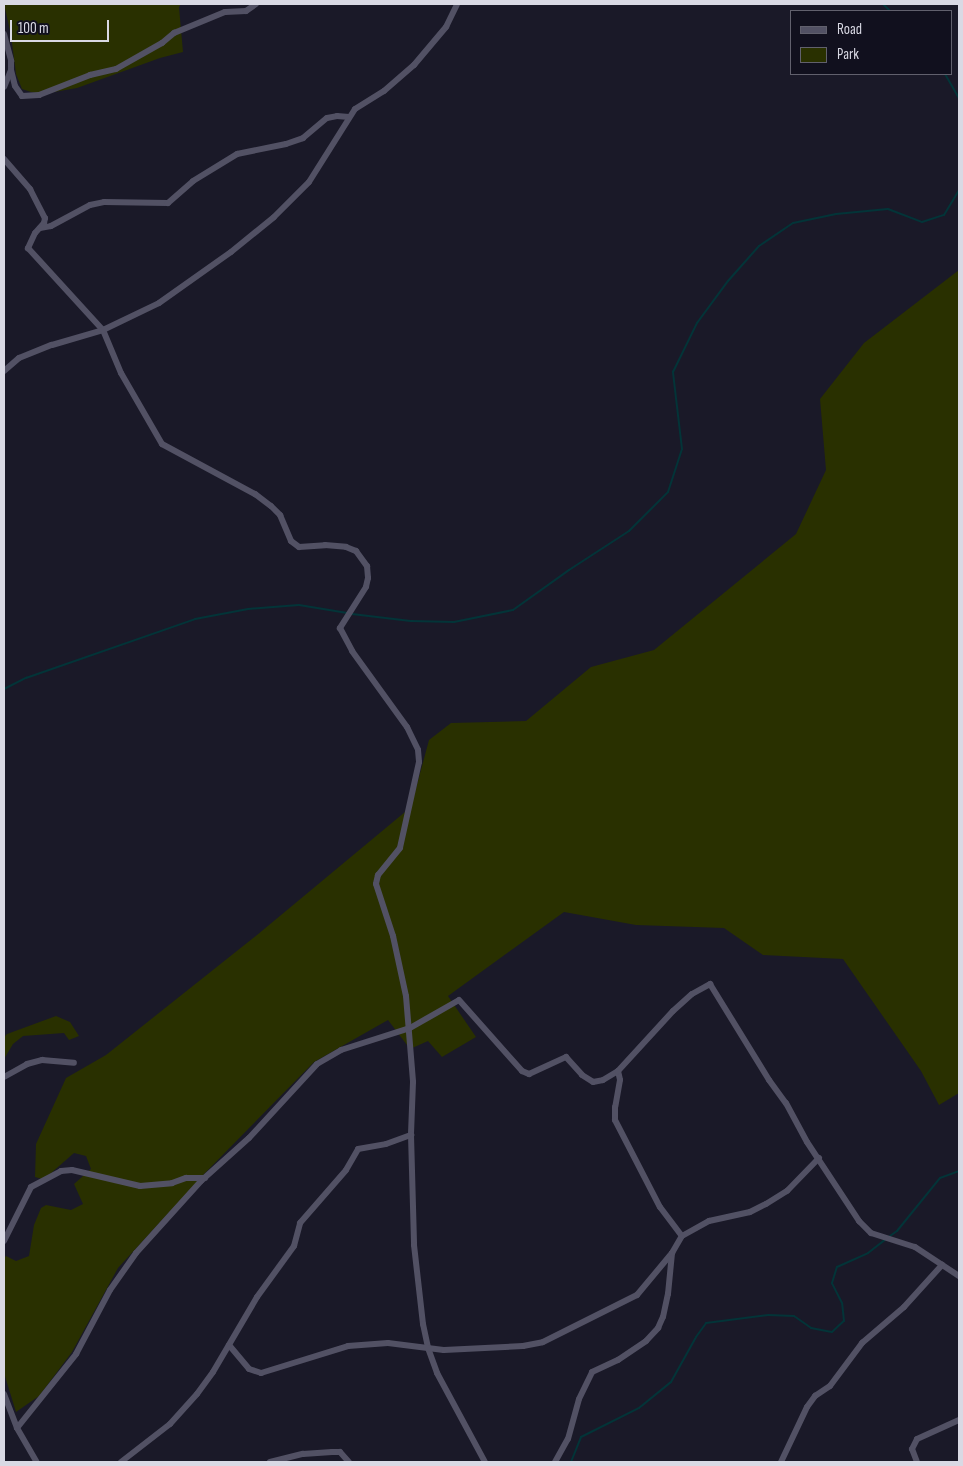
<!DOCTYPE html>
<html>
<head>
<meta charset="utf-8">
<style>
	body { margin:0 }
	#map { position:relative; width:963px; height:1466px; overflow:hidden; background:#1a1928; font-family:"Sofia Sans Condensed",sans-serif }
	div>[style] { position:absolute }
	.green>* { inset:0; background:#293000 }
	.stream>* { height:2px; margin:-1px; padding:0 1px; transform-origin:1px; border-radius:1px; background:#033438 }
	.street>* { height:6px; margin:-3px; padding:0 3px; transform-origin:3px; border-radius:3px; background:#525164 }
	span { translate:-50% -50%; white-space:nowrap; text-align:center; line-height:1.15; -webkit-text-stroke:4.5px #11101e; paint-order:stroke }
	.frame { position:absolute; inset:0; border:5px solid #d9d9e4; pointer-events:none }
	.legend { position:absolute; left:790px; top:10px; width:162px; height:65px; box-sizing:border-box; background:#11101e; border:1px solid #61606d; margin:0; padding:6px 9px; list-style:none; font-size:15px; color:#d9d9e4 }
	.legend li { display:flex; align-items:center; gap:10px; height:25px }
	.legend b { width:25px; border:1px solid #61606d }
	.scale { position:absolute; left:10px; top:20px; width:99px; height:22px; box-sizing:border-box; border:2px solid #d9d9e4; border-top:0; padding-left:6px; font-size:15px; line-height:18px; white-space:nowrap; color:#d9d9e4; -webkit-text-stroke:4px #11101e; paint-order:stroke }
</style>
</head>
<body>
<div id="map">
	<div class="green">
		<div style="clip-path:polygon(4px 4px,181px 4px,179px 7px,183px 52px,160px 58px,77px 88px,43px 94px,31px 92px,22px 89px,16px 74px,11px 35px)"></div>
		<div style="clip-path:polygon(959px 270px,959px 1093px,939px 1105px,921px 1071px,843px 959px,763px 955px,724px 928px,636px 925px,564px 912px,448px 996px,476px 1037px,442px 1057px,428px 1041px,410px 1049px,388px 1020px,314px 1062px,204px 1174px,118px 1268px,72px 1352px,39px 1396px,16px 1412px,4px 1373px,4px 1258px,6px 1256px,16px 1261px,29px 1256px,34px 1225px,41px 1208px,46px 1205px,71px 1210px,83px 1204px,74px 1184px,91px 1169px,86px 1156px,74px 1153px,50px 1174px,42px 1179px,35px 1177px,36px 1144px,66px 1078px,106px 1055px,257px 935px,411px 807px,429px 740px,451px 723px,526px 721px,591px 667px,654px 650px,796px 534px,826px 470px,820px 399px,864px 343px)"></div>
		<div style="clip-path:polygon(56px 1016px,70px 1022px,79px 1036px,69px 1040px,64px 1033px,23px 1036px,13px 1044px,4px 1059px,4px 1037px,7px 1034px)"></div>
	</div>
	<div class="stream">
		<div style="left:883px;top:4px;width:10px;rotate:45deg"></div>
		<div style="left:945px;top:74px;width:28px;rotate:60deg"></div>
		<div style="left:352px;top:614px;width:59px;rotate:6.8deg"></div>
		<div style="left:411px;top:621px;width:43px;rotate:1.3deg"></div>
		<div style="left:454px;top:622px;width:60px;rotate:-11.5deg"></div>
		<div style="left:513px;top:610px;width:69px;rotate:-35.5deg"></div>
		<div style="left:569px;top:570px;width:72px;rotate:-33deg"></div>
		<div style="left:629px;top:531px;width:55px;rotate:-45deg"></div>
		<div style="left:668px;top:492px;width:45px;rotate:-72deg"></div>
		<div style="left:682px;top:449px;width:78px;rotate:-96.7deg"></div>
		<div style="left:673px;top:372px;width:55px;rotate:-63.9deg"></div>
		<div style="left:697px;top:323px;width:52px;rotate:-53.6deg"></div>
		<div style="left:728px;top:281px;width:47px;rotate:-48.5deg"></div>
		<div style="left:759px;top:246px;width:41px;rotate:-34.1deg"></div>
		<div style="left:793px;top:223px;width:44px;rotate:-11.8deg"></div>
		<div style="left:836px;top:214px;width:52px;rotate:-5.5deg"></div>
		<div style="left:888px;top:209px;width:36px;rotate:21deg"></div>
		<div style="left:922px;top:222px;width:23px;rotate:-18deg"></div>
		<div style="left:944px;top:215px;width:29px;rotate:-59deg"></div>
		<div style="left:4px;top:689px;width:25px;rotate:-27deg"></div>
		<div style="left:26px;top:678px;width:179px;rotate:-19.2deg"></div>
		<div style="left:195px;top:619px;width:54px;rotate:-10.7deg"></div>
		<div style="left:248px;top:609px;width:51px;rotate:-4.5deg"></div>
		<div style="left:299px;top:605px;width:49px;rotate:9.5deg"></div>
		<div style="left:890px;top:1236px;width:9px;rotate:-36deg"></div>
		<div style="left:897px;top:1231px;width:68px;rotate:-50.9deg"></div>
		<div style="left:940px;top:1178px;width:20px;rotate:-20deg"></div>
		<div style="left:571px;top:1462px;width:27px;rotate:-68deg"></div>
		<div style="left:581px;top:1437px;width:65px;rotate:-26.6deg"></div>
		<div style="left:639px;top:1408px;width:41px;rotate:-39.1deg"></div>
		<div style="left:671px;top:1382px;width:51px;rotate:-60.9deg"></div>
		<div style="left:696px;top:1337px;width:17px;rotate:-54deg"></div>
		<div style="left:706px;top:1323px;width:63px;rotate:-7.4deg"></div>
		<div style="left:768px;top:1315px;width:26px;rotate:2deg"></div>
		<div style="left:794px;top:1316px;width:21px;rotate:35deg"></div>
		<div style="left:811px;top:1328px;width:21px;rotate:11deg"></div>
		<div style="left:832px;top:1332px;width:16px;rotate:-43deg"></div>
		<div style="left:844px;top:1321px;width:18px;rotate:-96deg"></div>
		<div style="left:842px;top:1303px;width:22px;rotate:-117deg"></div>
		<div style="left:832px;top:1283px;width:17px;rotate:-73deg"></div>
		<div style="left:837px;top:1267px;width:34px;rotate:-24deg"></div>
		<div style="left:868px;top:1253px;width:23px;rotate:-38deg"></div>
	</div>
	<div class="street">
		<div style="left:4px;top:34px;width:28px;rotate:75deg"></div>
		<div style="left:11px;top:61px;width:9px;rotate:90deg"></div>
		<div style="left:11px;top:70px;width:18px;rotate:112deg"></div>
		<div style="left:11px;top:70px;width:16px;rotate:76deg"></div>
		<div style="left:15px;top:86px;width:12px;rotate:55deg"></div>
		<div style="left:22px;top:96px;width:17px;rotate:-3deg"></div>
		<div style="left:39px;top:95px;width:55px;rotate:-21.4deg"></div>
		<div style="left:90px;top:75px;width:27px;rotate:-13deg"></div>
		<div style="left:116px;top:69px;width:53px;rotate:-29.5deg"></div>
		<div style="left:162px;top:43px;width:16px;rotate:-40deg"></div>
		<div style="left:174px;top:33px;width:55px;rotate:-22.4deg"></div>
		<div style="left:225px;top:12px;width:21px;rotate:-3deg"></div>
		<div style="left:246px;top:11px;width:12px;rotate:-35deg"></div>
		<div style="left:4px;top:159px;width:40px;rotate:49deg"></div>
		<div style="left:30px;top:189px;width:33px;rotate:63deg"></div>
		<div style="left:45px;top:218px;width:5px;rotate:101deg"></div>
		<div style="left:44px;top:223px;width:13px;rotate:132deg"></div>
		<div style="left:35px;top:233px;width:17px;rotate:115deg"></div>
		<div style="left:28px;top:248px;width:111px;rotate:47.6deg"></div>
		<div style="left:103px;top:330px;width:47px;rotate:67.3deg"></div>
		<div style="left:121px;top:373px;width:82px;rotate:60deg"></div>
		<div style="left:162px;top:444px;width:106px;rotate:28.3deg"></div>
		<div style="left:255px;top:494px;width:20px;rotate:37deg"></div>
		<div style="left:271px;top:506px;width:13px;rotate:45deg"></div>
		<div style="left:280px;top:515px;width:28px;rotate:67deg"></div>
		<div style="left:291px;top:541px;width:10px;rotate:37deg"></div>
		<div style="left:299px;top:547px;width:26px;rotate:-4deg"></div>
		<div style="left:325px;top:545px;width:21px;rotate:5deg"></div>
		<div style="left:346px;top:547px;width:11px;rotate:22deg"></div>
		<div style="left:356px;top:551px;width:19px;rotate:54deg"></div>
		<div style="left:367px;top:566px;width:12px;rotate:85deg"></div>
		<div style="left:368px;top:578px;width:9px;rotate:103deg"></div>
		<div style="left:366px;top:587px;width:49px;rotate:122.4deg"></div>
		<div style="left:340px;top:628px;width:26px;rotate:62deg"></div>
		<div style="left:352px;top:651px;width:94px;rotate:54.1deg"></div>
		<div style="left:407px;top:727px;width:25px;rotate:64deg"></div>
		<div style="left:418px;top:750px;width:12px;rotate:85deg"></div>
		<div style="left:419px;top:762px;width:88px;rotate:102.5deg"></div>
		<div style="left:400px;top:848px;width:35px;rotate:129deg"></div>
		<div style="left:378px;top:875px;width:9px;rotate:103deg"></div>
		<div style="left:376px;top:884px;width:55px;rotate:71.9deg"></div>
		<div style="left:393px;top:936px;width:61px;rotate:77.8deg"></div>
		<div style="left:406px;top:996px;width:86px;rotate:85.3deg"></div>
		<div style="left:413px;top:1082px;width:53px;rotate:92.2deg"></div>
		<div style="left:411px;top:1135px;width:110px;rotate:88.4deg"></div>
		<div style="left:414px;top:1245px;width:80px;rotate:83.5deg"></div>
		<div style="left:423px;top:1324px;width:25px;rotate:78deg"></div>
		<div style="left:428px;top:1348px;width:27px;rotate:70deg"></div>
		<div style="left:437px;top:1373px;width:101px;rotate:61.7deg"></div>
		<div style="left:40px;top:228px;width:11px;rotate:-10deg"></div>
		<div style="left:51px;top:226px;width:44px;rotate:-28.3deg"></div>
		<div style="left:90px;top:205px;width:14px;rotate:-12deg"></div>
		<div style="left:104px;top:202px;width:64px;rotate:0.9deg"></div>
		<div style="left:168px;top:203px;width:33px;rotate:-41deg"></div>
		<div style="left:193px;top:181px;width:52px;rotate:-31.5deg"></div>
		<div style="left:237px;top:154px;width:50px;rotate:-11.5deg"></div>
		<div style="left:286px;top:144px;width:18px;rotate:-19deg"></div>
		<div style="left:303px;top:138px;width:31px;rotate:-40deg"></div>
		<div style="left:327px;top:118px;width:10px;rotate:-11deg"></div>
		<div style="left:337px;top:116px;width:12px;rotate:5deg"></div>
		<div style="left:4px;top:371px;width:20px;rotate:-41deg"></div>
		<div style="left:19px;top:358px;width:35px;rotate:-22deg"></div>
		<div style="left:52px;top:345px;width:53px;rotate:-16.4deg"></div>
		<div style="left:103px;top:330px;width:62px;rotate:-25.7deg"></div>
		<div style="left:159px;top:303px;width:88px;rotate:-35.3deg"></div>
		<div style="left:231px;top:252px;width:55px;rotate:-39.1deg"></div>
		<div style="left:274px;top:217px;width:49px;rotate:-45deg"></div>
		<div style="left:309px;top:182px;width:86px;rotate:-57.8deg"></div>
		<div style="left:355px;top:109px;width:34px;rotate:-32deg"></div>
		<div style="left:384px;top:91px;width:40px;rotate:-41deg"></div>
		<div style="left:414px;top:65px;width:50px;rotate:-49.9deg"></div>
		<div style="left:446px;top:27px;width:25px;rotate:-64deg"></div>
		<div style="left:618px;top:1071px;width:9px;rotate:77deg"></div>
		<div style="left:620px;top:1080px;width:27px;rotate:100deg"></div>
		<div style="left:615px;top:1107px;width:13px;rotate:90deg"></div>
		<div style="left:615px;top:1120px;width:98px;rotate:62.7deg"></div>
		<div style="left:660px;top:1207px;width:36px;rotate:53deg"></div>
		<div style="left:4px;top:1077px;width:26px;rotate:-29deg"></div>
		<div style="left:27px;top:1064px;width:16px;rotate:-15deg"></div>
		<div style="left:42px;top:1060px;width:32px;rotate:5deg"></div>
		<div style="left:4px;top:1241px;width:60px;rotate:-63.4deg"></div>
		<div style="left:31px;top:1187px;width:34px;rotate:-28deg"></div>
		<div style="left:61px;top:1171px;width:11px;rotate:-5deg"></div>
		<div style="left:72px;top:1170px;width:70px;rotate:13.2deg"></div>
		<div style="left:140px;top:1186px;width:32px;rotate:-5deg"></div>
		<div style="left:172px;top:1183px;width:15px;rotate:-20deg"></div>
		<div style="left:186px;top:1178px;width:19px"></div>
		<div style="left:229px;top:1345px;width:31px;rotate:50deg"></div>
		<div style="left:249px;top:1369px;width:13px;rotate:18deg"></div>
		<div style="left:261px;top:1373px;width:91px;rotate:-17.2deg"></div>
		<div style="left:348px;top:1346px;width:40px;rotate:-4.3deg"></div>
		<div style="left:388px;top:1343px;width:56px;rotate:7.1deg"></div>
		<div style="left:444px;top:1350px;width:79px;rotate:-2.9deg"></div>
		<div style="left:523px;top:1346px;width:20px;rotate:-11deg"></div>
		<div style="left:543px;top:1342px;width:105px;rotate:-26.6deg"></div>
		<div style="left:637px;top:1295px;width:55px;rotate:-50.2deg"></div>
		<div style="left:4px;top:1394px;width:36px;rotate:69deg"></div>
		<div style="left:17px;top:1428px;width:39px;rotate:60deg"></div>
		<div style="left:17px;top:1428px;width:95px;rotate:-51.4deg"></div>
		<div style="left:76px;top:1354px;width:72px;rotate:-62deg"></div>
		<div style="left:110px;top:1290px;width:45px;rotate:-54.9deg"></div>
		<div style="left:136px;top:1253px;width:97px;rotate:-47.9deg"></div>
		<div style="left:201px;top:1181px;width:64px;rotate:-41.9deg"></div>
		<div style="left:249px;top:1138px;width:100px;rotate:-47.4deg"></div>
		<div style="left:317px;top:1064px;width:28px;rotate:-30deg"></div>
		<div style="left:341px;top:1050px;width:72px;rotate:-17.7deg"></div>
		<div style="left:410px;top:1028px;width:56px;rotate:-29.7deg"></div>
		<div style="left:459px;top:1000px;width:95px;rotate:48.4deg"></div>
		<div style="left:522px;top:1071px;width:8px;rotate:23deg"></div>
		<div style="left:529px;top:1074px;width:41px;rotate:-24.7deg"></div>
		<div style="left:566px;top:1057px;width:24px;rotate:48deg"></div>
		<div style="left:582px;top:1075px;width:13px;rotate:32deg"></div>
		<div style="left:593px;top:1082px;width:10px;rotate:-11deg"></div>
		<div style="left:603px;top:1080px;width:17px;rotate:-31deg"></div>
		<div style="left:618px;top:1071px;width:81px;rotate:-47.5deg"></div>
		<div style="left:673px;top:1011px;width:25px;rotate:-42deg"></div>
		<div style="left:692px;top:994px;width:21px;rotate:-29deg"></div>
		<div style="left:710px;top:984px;width:113px;rotate:58.4deg"></div>
		<div style="left:769px;top:1080px;width:29px;rotate:54deg"></div>
		<div style="left:786px;top:1103px;width:44px;rotate:61.7deg"></div>
		<div style="left:807px;top:1142px;width:95px;rotate:56.6deg"></div>
		<div style="left:859px;top:1221px;width:17px;rotate:45deg"></div>
		<div style="left:871px;top:1233px;width:46px;rotate:17.7deg"></div>
		<div style="left:915px;top:1247px;width:53px;rotate:33.4deg"></div>
		<div style="left:121px;top:1462px;width:62px;rotate:-37.8deg"></div>
		<div style="left:170px;top:1424px;width:40px;rotate:-48deg"></div>
		<div style="left:197px;top:1394px;width:27px;rotate:-54deg"></div>
		<div style="left:213px;top:1372px;width:87px;rotate:-59.6deg"></div>
		<div style="left:257px;top:1297px;width:63px;rotate:-54deg"></div>
		<div style="left:294px;top:1246px;width:24px;rotate:-75deg"></div>
		<div style="left:300px;top:1223px;width:70px;rotate:-49deg"></div>
		<div style="left:346px;top:1170px;width:24px;rotate:-60deg"></div>
		<div style="left:358px;top:1149px;width:28px;rotate:-10deg"></div>
		<div style="left:386px;top:1144px;width:27px;rotate:-20deg"></div>
		<div style="left:270px;top:1462px;width:34px;rotate:-14deg"></div>
		<div style="left:303px;top:1454px;width:29px;rotate:-4deg"></div>
		<div style="left:332px;top:1452px;width:8px"></div>
		<div style="left:340px;top:1452px;width:13px;rotate:48deg"></div>
		<div style="left:555px;top:1462px;width:26px;rotate:-61deg"></div>
		<div style="left:568px;top:1439px;width:41px;rotate:-74.6deg"></div>
		<div style="left:579px;top:1399px;width:30px;rotate:-64deg"></div>
		<div style="left:592px;top:1372px;width:29px;rotate:-25deg"></div>
		<div style="left:618px;top:1360px;width:34px;rotate:-34deg"></div>
		<div style="left:646px;top:1341px;width:18px;rotate:-47deg"></div>
		<div style="left:658px;top:1328px;width:12px;rotate:-66deg"></div>
		<div style="left:663px;top:1317px;width:24px;rotate:-78deg"></div>
		<div style="left:668px;top:1294px;width:41px;rotate:-84.4deg"></div>
		<div style="left:672px;top:1253px;width:20px;rotate:-60deg"></div>
		<div style="left:682px;top:1236px;width:31px;rotate:-29deg"></div>
		<div style="left:709px;top:1221px;width:42px;rotate:-12.4deg"></div>
		<div style="left:750px;top:1212px;width:18px;rotate:-27deg"></div>
		<div style="left:766px;top:1204px;width:25px;rotate:-32deg"></div>
		<div style="left:787px;top:1191px;width:46px;rotate:-45.9deg"></div>
		<div style="left:781px;top:1462px;width:61px;rotate:-64.7deg"></div>
		<div style="left:807px;top:1407px;width:14px;rotate:-54deg"></div>
		<div style="left:815px;top:1396px;width:18px;rotate:-34deg"></div>
		<div style="left:830px;top:1386px;width:54px;rotate:-53.3deg"></div>
		<div style="left:862px;top:1343px;width:55px;rotate:-40.6deg"></div>
		<div style="left:904px;top:1307px;width:57px;rotate:-47.9deg"></div>
		<div style="left:917px;top:1462px;width:14px;rotate:-111deg"></div>
		<div style="left:912px;top:1449px;width:11px;rotate:-63deg"></div>
		<div style="left:917px;top:1439px;width:46px;rotate:-24.3deg"></div>
	</div>
	<div class="frame"></div>
	<ul class="legend">
	<li><b style="height:6px;background:#525164"></b>Road</li>
	<li><b style="height:14px;background:#293000"></b>Park</li>
	</ul>
	<div class="scale">100 m</div>
</div>
</body>
</html>
